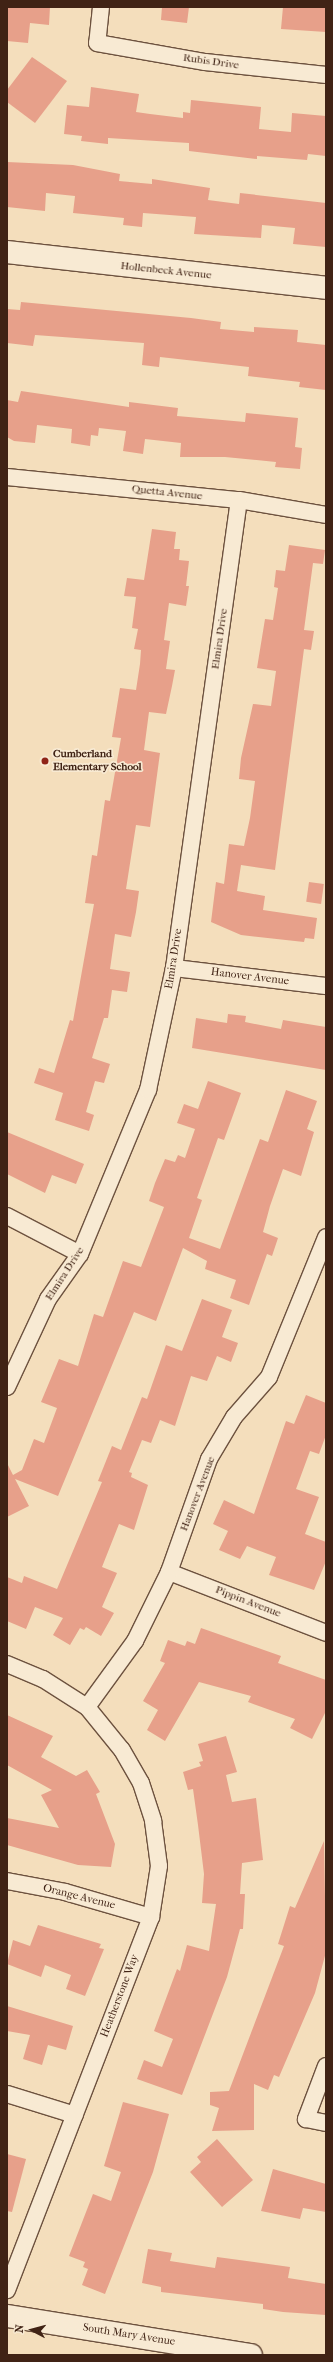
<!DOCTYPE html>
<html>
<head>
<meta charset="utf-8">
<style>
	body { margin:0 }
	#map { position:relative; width:333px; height:2362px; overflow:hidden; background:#f4debc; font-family:"IM FELL French Canon",serif }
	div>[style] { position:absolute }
	.building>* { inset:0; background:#e7a08a; transform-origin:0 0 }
	.roads { filter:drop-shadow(1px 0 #6d523f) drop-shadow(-1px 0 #6d523f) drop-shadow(0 1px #6d523f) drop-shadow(0 -1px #6d523f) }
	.street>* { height:16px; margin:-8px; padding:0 8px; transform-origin:8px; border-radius:8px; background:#f8ead3 }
	.secondary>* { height:22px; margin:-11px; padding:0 11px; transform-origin:11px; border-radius:11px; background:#f8ead3 }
	.dots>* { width:11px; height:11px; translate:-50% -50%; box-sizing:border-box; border:2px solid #f8ead3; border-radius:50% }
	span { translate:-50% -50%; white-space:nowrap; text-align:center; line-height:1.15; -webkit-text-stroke:3.5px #f8ead3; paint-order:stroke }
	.street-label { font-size:11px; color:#402315 }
	.poi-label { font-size:11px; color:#402315; font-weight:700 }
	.left { translate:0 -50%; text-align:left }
	.frame { position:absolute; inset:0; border:8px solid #402315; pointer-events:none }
	.north { position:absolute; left:12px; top:2310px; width:40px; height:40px; -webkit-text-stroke:3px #f8ead3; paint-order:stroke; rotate:276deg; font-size:11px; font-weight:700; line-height:16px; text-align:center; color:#402315 }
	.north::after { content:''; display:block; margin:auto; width:14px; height:18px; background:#402315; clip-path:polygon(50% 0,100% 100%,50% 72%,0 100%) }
</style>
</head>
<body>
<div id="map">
	<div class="building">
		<div style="clip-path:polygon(7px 7px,50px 7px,49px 25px,30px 23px,28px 43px,7px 41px)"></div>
		<div style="clip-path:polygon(162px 7px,189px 7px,187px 23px,161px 20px)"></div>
		<div style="clip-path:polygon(283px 7px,326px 7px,326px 32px,281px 29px)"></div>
		<div style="clip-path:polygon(32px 57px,67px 81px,35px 123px,7px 102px,7px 90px)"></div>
		<div style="clip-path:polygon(91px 87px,139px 94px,136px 112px,150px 114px,183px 118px,183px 112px,190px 113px,191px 100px,261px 107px,259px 129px,291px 132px,292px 113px,326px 116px,326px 156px,308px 154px,307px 160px,257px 156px,257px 159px,189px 151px,189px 143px,108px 138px,108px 144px,81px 141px,82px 136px,64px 134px,67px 105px,89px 107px)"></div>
		<div style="clip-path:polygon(7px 162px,73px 165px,120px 174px,119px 181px,152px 184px,152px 179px,210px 188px,208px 200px,239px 204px,240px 193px,326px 203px,326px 247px,293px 244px,295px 228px,262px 225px,261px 238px,194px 234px,196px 217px,143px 213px,142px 227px,123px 225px,124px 218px,73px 213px,75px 196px,46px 193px,45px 211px,7px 207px)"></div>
		<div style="clip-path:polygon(21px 302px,191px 318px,221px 322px,220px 329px,254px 332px,254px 327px,298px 330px,297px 342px,326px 345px,326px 390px,299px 387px,300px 382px,248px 376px,249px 367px,160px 357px,159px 367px,142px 365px,144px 343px,35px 335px,33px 346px,7px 343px,7px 309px,20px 310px)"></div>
		<div style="clip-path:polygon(21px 391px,129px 407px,129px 402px,178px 408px,177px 416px,245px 422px,246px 413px,298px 418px,295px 447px,302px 448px,300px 469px,275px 467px,276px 462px,225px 457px,180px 457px,181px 443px,145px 439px,143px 454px,123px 451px,126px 431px,99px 428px,98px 436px,91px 435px,90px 446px,71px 443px,72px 429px,37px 425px,35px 443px,14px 441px,7px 437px,7px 400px,18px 402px)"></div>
		<div style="clip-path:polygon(152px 529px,176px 532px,174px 549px,180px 549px,179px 560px,189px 561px,186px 586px,189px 586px,186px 606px,169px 603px,164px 640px,170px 641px,166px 669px,175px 670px,172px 686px,166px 714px,149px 712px,144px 750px,160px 753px,150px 827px,136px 825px,126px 889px,139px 891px,136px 912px,131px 937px,115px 934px,110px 969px,130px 972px,127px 992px,112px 990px,108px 1018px,104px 1018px,92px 1058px,110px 1064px,104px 1083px,95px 1081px,86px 1112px,94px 1115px,89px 1131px,55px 1120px,63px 1093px,34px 1083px,39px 1068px,54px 1073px,70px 1020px,73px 1021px,94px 904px,85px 903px,92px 855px,97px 856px,105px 800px,110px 801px,121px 738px,112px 737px,120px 688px,136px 690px,140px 664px,141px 650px,134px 649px,138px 629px,132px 628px,136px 597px,124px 596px,127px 578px,144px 580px)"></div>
		<div style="clip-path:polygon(289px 545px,325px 550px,323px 564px,313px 563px,304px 630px,314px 631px,311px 650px,304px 649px,275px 870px,241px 865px,237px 891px,265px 896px,263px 910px,317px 918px,314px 939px,305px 938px,304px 942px,241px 935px,211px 922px,216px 882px,224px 884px,229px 844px,244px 846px,250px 818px,255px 781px,239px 779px,241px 758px,253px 704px,271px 706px,276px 671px,257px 668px,265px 619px,273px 620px,278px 588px,274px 587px,276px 570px,285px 571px)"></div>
		<div style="left:309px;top:882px;width:15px;height:20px;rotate:8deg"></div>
		<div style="clip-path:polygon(228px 1014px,246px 1016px,245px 1022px,281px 1029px,283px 1020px,326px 1027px,326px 1070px,192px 1048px,196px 1018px,227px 1023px)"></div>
		<div style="clip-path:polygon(208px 1081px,241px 1093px,224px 1140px,218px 1138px,197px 1198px,202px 1200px,189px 1238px,220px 1249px,260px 1139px,268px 1142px,286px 1090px,317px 1101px,307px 1129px,314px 1132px,301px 1176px,283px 1169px,270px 1206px,263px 1232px,278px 1238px,272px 1256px,267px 1254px,249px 1305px,230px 1298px,236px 1280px,205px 1269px,207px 1261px,183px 1248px,156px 1321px,134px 1312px,58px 1496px,15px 1479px,29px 1506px,7px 1517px,7px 1463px,13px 1475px,22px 1470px,34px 1439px,44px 1443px,57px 1408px,41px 1402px,59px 1359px,78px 1366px,94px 1314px,103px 1317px,123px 1261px,141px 1267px,164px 1207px,149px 1201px,155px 1183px,165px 1159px,175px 1162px,178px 1155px,185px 1158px,195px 1129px,177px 1123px,184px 1104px,198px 1109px)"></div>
		<div style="clip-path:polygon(7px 1132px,84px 1164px,76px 1184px,52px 1175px,45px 1193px,7px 1174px)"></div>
		<div style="clip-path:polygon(202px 1299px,232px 1310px,222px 1337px,238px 1343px,231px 1362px,217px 1356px,207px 1381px,191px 1376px,175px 1426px,160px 1420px,151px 1443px,142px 1440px,129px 1472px,132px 1473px,131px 1477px,148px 1485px,134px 1530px,119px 1524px,102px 1567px,117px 1573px,102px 1607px,114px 1613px,101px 1636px,86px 1627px,84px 1630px,80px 1628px,70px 1645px,53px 1635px,63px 1618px,35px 1607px,26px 1629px,7px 1621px,7px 1577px,22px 1583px,24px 1576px,57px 1589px,102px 1482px,98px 1481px,112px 1446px,121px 1450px,142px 1397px,147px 1399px,166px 1345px,182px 1351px)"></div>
		<div style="clip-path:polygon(306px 1395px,326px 1403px,326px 1435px,319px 1454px,310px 1451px,296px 1489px,319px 1497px,305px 1534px,326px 1542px,326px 1561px,314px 1590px,269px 1575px,276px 1557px,247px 1546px,240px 1559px,219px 1550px,228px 1531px,213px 1524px,224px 1500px,254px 1514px,286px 1421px,294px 1424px)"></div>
		<div style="clip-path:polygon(201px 1628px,281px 1656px,278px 1663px,326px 1680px,326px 1711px,312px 1739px,290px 1728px,295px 1719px,248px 1702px,251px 1696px,199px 1682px,165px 1741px,147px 1730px,158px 1710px,143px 1701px,165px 1663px,160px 1661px,168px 1640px,185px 1646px,187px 1641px,195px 1644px)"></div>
		<div style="clip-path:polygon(7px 1715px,53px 1736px,41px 1757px,76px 1776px,87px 1770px,100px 1792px,96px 1794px,115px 1844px,111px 1867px,78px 1865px,7px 1845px,7px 1818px,59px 1828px,41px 1795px,52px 1790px,7px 1765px)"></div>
		<div style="clip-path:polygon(226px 1736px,237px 1772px,226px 1775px,232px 1802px,256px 1798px,263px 1860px,242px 1863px,240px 1894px,245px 1894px,243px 1929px,240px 1929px,227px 1977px,182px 2095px,137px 2079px,144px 2060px,162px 2067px,173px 2039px,154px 2031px,177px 1969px,180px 1971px,187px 1945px,209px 1951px,216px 1904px,202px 1903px,204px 1874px,198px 1825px,193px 1789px,188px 1790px,183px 1772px,201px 1766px,199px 1762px,203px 1761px,198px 1744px)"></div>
		<div style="clip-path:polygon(324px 1841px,326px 1952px,315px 1993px,279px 2077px,274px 2075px,268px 2090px,254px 2084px,254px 2130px,212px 2131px,219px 2108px,210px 2105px,210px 2092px,229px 2091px,284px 1946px,278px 1944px,290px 1906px,295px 1908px)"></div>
		<div style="clip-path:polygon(38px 1925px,101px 1944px,99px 1948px,104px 1949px,85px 1996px,66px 1989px,71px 1975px,45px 1965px,41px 1977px,7px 1964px,13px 1940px,30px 1946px)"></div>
		<div style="clip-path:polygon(7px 2006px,73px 2026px,66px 2050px,48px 2045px,42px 2065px,23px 2059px,30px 2035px,7px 2031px)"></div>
		<div style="clip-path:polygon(123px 2102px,169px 2114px,153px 2172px,105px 2294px,82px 2285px,88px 2269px,83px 2267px,85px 2262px,69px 2256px,93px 2194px,111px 2201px,121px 2172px,104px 2166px)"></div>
		<div style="clip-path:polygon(217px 2139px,253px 2180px,222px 2207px,190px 2172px,201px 2162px,197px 2157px)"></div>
		<div style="clip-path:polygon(7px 2154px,26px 2159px,12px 2212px,7px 2211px)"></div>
		<div style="clip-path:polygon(273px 2169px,326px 2184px,326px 2212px,303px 2208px,300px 2219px,261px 2211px)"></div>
		<div style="clip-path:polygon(148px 2249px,172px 2253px,170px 2261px,215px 2268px,217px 2257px,290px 2267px,288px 2278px,326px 2284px,326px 2315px,283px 2312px,263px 2309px,263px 2304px,161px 2292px,161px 2287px,142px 2283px)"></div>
	</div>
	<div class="roads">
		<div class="street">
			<div style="left:101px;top:7px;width:36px;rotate:96deg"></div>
			<div style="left:97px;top:43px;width:110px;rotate:10deg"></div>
			<div style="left:205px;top:62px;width:122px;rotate:6.1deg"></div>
			<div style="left:7px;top:477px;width:233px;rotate:5.7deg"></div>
			<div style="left:239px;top:500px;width:88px;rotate:9.8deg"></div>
			<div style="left:174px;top:968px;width:153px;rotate:6.8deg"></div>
			<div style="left:7px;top:1216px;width:82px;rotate:27.5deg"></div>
			<div style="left:7px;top:1387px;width:97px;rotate:-65deg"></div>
			<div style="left:48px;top:1299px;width:55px;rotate:-54.6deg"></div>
			<div style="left:80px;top:1254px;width:178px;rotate:-67.5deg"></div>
			<div style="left:148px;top:1090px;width:125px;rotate:-78deg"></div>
			<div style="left:174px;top:968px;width:472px;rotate:-82.1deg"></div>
			<div style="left:169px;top:1572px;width:168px;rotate:21.2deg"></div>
			<div style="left:7px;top:1664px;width:39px;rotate:23deg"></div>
			<div style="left:43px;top:1679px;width:52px;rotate:32.5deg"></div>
			<div style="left:87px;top:1707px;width:55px;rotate:50.9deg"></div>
			<div style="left:122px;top:1750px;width:38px;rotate:60deg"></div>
			<div style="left:141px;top:1783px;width:40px;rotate:72deg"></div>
			<div style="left:153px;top:1821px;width:45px;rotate:82.4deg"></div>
			<div style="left:159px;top:1866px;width:52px;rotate:98.9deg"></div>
			<div style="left:151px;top:1917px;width:400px;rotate:111.1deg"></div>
			<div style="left:87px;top:1707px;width:82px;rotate:-54deg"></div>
			<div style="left:135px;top:1641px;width:77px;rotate:-63.8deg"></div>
			<div style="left:169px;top:1572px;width:120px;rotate:-70.5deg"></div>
			<div style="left:209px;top:1459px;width:49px;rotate:-59.2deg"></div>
			<div style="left:234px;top:1417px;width:53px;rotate:-48.8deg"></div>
			<div style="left:269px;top:1377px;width:151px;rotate:-67.8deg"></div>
			<div style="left:7px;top:1881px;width:59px;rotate:10.7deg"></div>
			<div style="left:65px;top:1892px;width:90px;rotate:16.2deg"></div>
			<div style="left:326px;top:2066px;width:57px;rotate:110.7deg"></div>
			<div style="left:306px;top:2119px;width:20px;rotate:11deg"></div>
			<div style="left:7px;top:2094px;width:71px;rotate:17.2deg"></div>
		</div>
		<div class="secondary">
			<div style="left:7px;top:252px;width:321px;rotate:6.4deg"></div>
			<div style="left:7px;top:2316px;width:247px;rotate:9.1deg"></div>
		</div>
	</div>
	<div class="dots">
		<div style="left:45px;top:761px;background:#8f2418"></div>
	</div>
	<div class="street-label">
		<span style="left:211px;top:62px;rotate:8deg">Rubis Drive</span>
		<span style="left:166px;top:271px;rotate:6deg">Hollenbeck Avenue</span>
		<span style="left:167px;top:493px;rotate:6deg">Quetta Avenue</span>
		<span style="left:220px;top:639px;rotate:-82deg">Elmira Drive</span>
		<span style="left:174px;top:959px;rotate:-81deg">Elmira Drive</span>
		<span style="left:250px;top:977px;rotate:7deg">Hanover Avenue</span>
		<span style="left:65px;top:1274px;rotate:-57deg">Elmira Drive</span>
		<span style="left:198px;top:1494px;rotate:-69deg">Hanover Avenue</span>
		<span style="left:248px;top:1602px;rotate:21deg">Pippin Avenue</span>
		<span style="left:79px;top:1897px;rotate:14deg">Orange Avenue</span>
		<span style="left:120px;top:1996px;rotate:-69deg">Heatherstone Way</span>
		<span style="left:129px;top:2335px;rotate:9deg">South Mary Avenue</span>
	</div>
	<div class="poi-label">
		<span class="left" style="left:53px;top:761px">Cumberland<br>Elementary School</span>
	</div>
	<div class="frame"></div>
	<div class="north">N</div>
</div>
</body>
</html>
